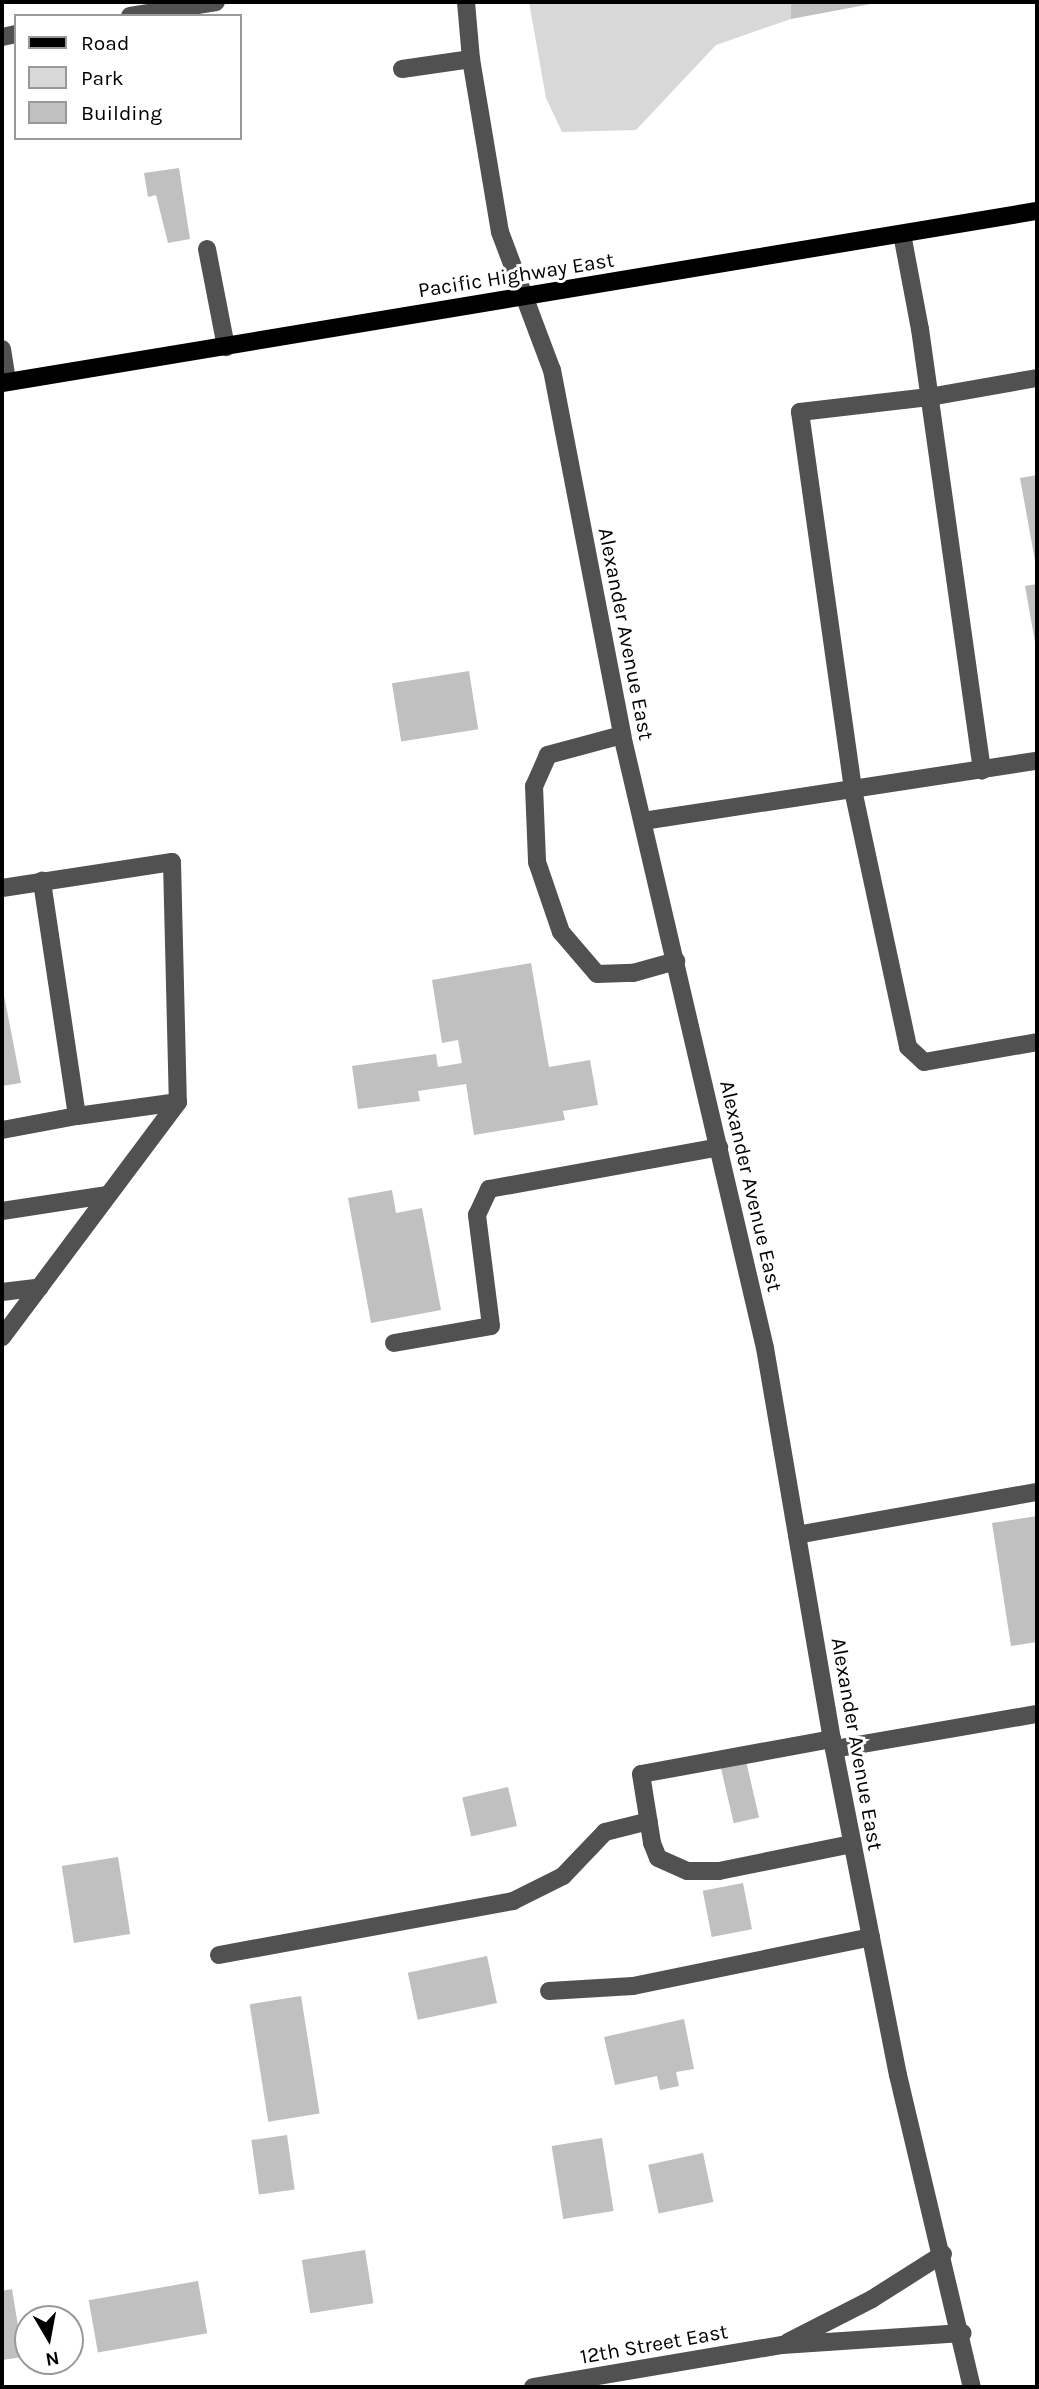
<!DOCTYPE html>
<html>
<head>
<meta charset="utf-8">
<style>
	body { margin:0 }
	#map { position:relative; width:1039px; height:2389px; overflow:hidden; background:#fff; font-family:Karla,sans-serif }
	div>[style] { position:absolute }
	.green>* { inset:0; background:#d8d8d8 }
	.building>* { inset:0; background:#c0c0c0; transform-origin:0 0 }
	.minor>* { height:18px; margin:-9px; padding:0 9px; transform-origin:9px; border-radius:9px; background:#515151 }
	.major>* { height:18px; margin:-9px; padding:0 9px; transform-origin:9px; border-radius:9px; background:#000 }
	span { translate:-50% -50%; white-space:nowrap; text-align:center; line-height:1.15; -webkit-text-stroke:6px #fff; paint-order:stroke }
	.street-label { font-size:21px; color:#000 }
	.frame { position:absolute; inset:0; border:4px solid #000; pointer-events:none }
	.legend { position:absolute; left:14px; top:14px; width:228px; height:126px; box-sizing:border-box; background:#fff; border:2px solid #999; margin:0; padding:9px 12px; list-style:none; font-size:21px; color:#000 }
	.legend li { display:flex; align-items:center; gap:14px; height:35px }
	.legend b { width:35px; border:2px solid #999 }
	.north { position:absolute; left:14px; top:2305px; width:70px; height:70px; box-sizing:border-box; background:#fff; border:2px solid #999; border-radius:50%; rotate:170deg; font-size:19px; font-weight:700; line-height:28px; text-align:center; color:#000 }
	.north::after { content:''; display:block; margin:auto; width:24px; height:32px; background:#000; clip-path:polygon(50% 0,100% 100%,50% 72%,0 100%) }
</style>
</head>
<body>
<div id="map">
	<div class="green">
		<div style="clip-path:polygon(529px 2px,791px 2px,791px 19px,716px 45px,636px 130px,562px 132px,546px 98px)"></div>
	</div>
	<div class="building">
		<div style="clip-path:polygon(791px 2px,876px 2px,876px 3px,791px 19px)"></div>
		<div style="clip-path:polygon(179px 168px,190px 239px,168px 243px,156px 195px,148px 197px,144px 173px)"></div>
		<div style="clip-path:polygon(1037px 475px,1037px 566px,1036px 566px,1020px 478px)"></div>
		<div style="clip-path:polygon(1037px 584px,1037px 648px,1036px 648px,1025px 586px)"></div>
		<div style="left:469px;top:671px;width:59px;height:78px;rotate:81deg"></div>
		<div style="clip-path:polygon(531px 963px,549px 1067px,590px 1060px,598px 1105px,563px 1111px,565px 1120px,474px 1135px,466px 1084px,418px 1091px,420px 1101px,358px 1109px,352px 1066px,436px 1054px,438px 1067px,462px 1063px,458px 1040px,442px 1043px,432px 980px)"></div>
		<div style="clip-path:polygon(2px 985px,21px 1083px,2px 1086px)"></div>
		<div style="clip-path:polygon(392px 1190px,396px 1213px,422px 1208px,441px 1310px,371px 1323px,348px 1198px)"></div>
		<div style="clip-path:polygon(1037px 1516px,1037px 1642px,1011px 1646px,992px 1523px)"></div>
		<div style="left:746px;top:1761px;width:58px;height:26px;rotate:77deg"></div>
		<div style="left:508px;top:1787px;width:40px;height:47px;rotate:77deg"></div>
		<div style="left:118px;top:1857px;width:78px;height:57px;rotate:81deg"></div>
		<div style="left:743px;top:1883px;width:47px;height:41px;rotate:79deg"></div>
		<div style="left:487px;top:1956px;width:48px;height:81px;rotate:78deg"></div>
		<div style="left:301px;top:1996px;width:119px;height:52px;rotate:81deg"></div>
		<div style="clip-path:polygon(684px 2019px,694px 2069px,676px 2072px,679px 2086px,660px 2090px,657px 2076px,615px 2085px,604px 2037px)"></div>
		<div style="left:287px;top:2135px;width:55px;height:36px;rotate:82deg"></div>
		<div style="left:602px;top:2138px;width:74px;height:51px;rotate:81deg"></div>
		<div style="left:703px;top:2153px;width:50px;height:56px;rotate:78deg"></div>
		<div style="left:365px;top:2250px;width:54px;height:64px;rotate:81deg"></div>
		<div style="left:198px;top:2281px;width:53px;height:111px;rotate:80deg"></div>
		<div style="clip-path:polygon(12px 2289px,23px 2357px,2px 2360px,2px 2291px)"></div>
	</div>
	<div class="minor">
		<div style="left:466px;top:2px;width:57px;rotate:85deg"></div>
		<div style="left:471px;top:59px;width:175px;rotate:80.5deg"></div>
		<div style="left:500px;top:232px;width:147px;rotate:69.4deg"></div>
		<div style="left:552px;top:370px;width:372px;rotate:79.1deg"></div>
		<div style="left:622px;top:735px;width:629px;rotate:76.87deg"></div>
		<div style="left:765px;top:1348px;width:397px;rotate:80.3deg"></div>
		<div style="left:832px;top:1739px;width:342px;rotate:78.9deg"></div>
		<div style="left:898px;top:2075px;width:321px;rotate:76.7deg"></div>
		<div style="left:130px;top:16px;width:87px;rotate:-9.2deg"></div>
		<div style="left:2px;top:37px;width:14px;rotate:-12deg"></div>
		<div style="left:402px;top:69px;width:70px;rotate:-8.2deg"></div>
		<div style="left:902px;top:234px;width:97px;rotate:79.3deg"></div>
		<div style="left:920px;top:329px;width:446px;rotate:82deg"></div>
		<div style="left:207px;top:249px;width:100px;rotate:79deg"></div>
		<div style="left:2px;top:349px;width:33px;rotate:81deg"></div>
		<div style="left:1037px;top:378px;width:110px;rotate:170deg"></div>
		<div style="left:929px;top:397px;width:130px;rotate:173.4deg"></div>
		<div style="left:800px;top:412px;width:382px;rotate:82deg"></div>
		<div style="left:853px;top:790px;width:263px;rotate:77.9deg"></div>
		<div style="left:908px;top:1047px;width:22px;rotate:43deg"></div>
		<div style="left:924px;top:1062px;width:115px;rotate:-10deg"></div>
		<div style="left:622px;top:735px;width:77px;rotate:164.9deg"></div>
		<div style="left:548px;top:755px;width:34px;rotate:114deg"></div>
		<div style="left:534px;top:786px;width:76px;rotate:87.7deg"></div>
		<div style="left:537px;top:862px;width:74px;rotate:71.1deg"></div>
		<div style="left:561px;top:932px;width:55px;rotate:49.4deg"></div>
		<div style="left:597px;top:974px;width:36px;rotate:-2deg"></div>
		<div style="left:633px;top:973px;width:45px;rotate:-15.6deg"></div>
		<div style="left:643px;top:821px;width:399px;rotate:-8.7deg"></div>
		<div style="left:2px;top:888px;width:172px;rotate:-8.7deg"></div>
		<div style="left:172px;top:862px;width:240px;rotate:88.6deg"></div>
		<div style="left:178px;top:1102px;width:294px;rotate:126.8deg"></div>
		<div style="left:77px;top:1116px;width:102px;rotate:-7.9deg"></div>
		<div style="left:2px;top:1130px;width:76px;rotate:-10.6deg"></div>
		<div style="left:77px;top:1116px;width:238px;rotate:-98.5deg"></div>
		<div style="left:2px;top:1211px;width:105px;rotate:-8.7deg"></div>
		<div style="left:2px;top:1292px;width:38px;rotate:-7deg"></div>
		<div style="left:394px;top:1343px;width:98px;rotate:-9.9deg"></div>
		<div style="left:491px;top:1326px;width:112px;rotate:-97.2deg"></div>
		<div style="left:477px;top:1215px;width:29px;rotate:-65deg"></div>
		<div style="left:489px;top:1189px;width:234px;rotate:-10.3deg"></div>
		<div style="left:797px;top:1535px;width:244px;rotate:-10.2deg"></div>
		<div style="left:832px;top:1739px;width:194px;rotate:169.6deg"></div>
		<div style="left:641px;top:1774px;width:70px;rotate:80.9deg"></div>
		<div style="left:652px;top:1843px;width:16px;rotate:68deg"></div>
		<div style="left:658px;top:1858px;width:32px;rotate:24deg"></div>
		<div style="left:687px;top:1871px;width:32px"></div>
		<div style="left:719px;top:1871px;width:136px;rotate:-11.5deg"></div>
		<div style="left:834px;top:1749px;width:206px;rotate:-9.8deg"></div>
		<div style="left:219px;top:1955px;width:299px;rotate:-10.4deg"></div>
		<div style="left:513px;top:1901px;width:56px;rotate:-26.6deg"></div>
		<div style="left:563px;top:1876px;width:61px;rotate:-46.3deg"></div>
		<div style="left:605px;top:1832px;width:45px;rotate:-14deg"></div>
		<div style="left:549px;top:1991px;width:84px;rotate:-3.4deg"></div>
		<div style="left:633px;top:1986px;width:243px;rotate:-11.6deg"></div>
		<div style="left:788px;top:2342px;width:94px;rotate:-27.1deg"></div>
		<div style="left:872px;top:2299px;width:84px;rotate:-32.4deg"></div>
		<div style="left:533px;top:2387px;width:253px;rotate:-9.6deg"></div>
		<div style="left:782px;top:2345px;width:181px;rotate:-3.8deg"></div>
	</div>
	<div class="major">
		<div style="left:2px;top:383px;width:1049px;rotate:-9.44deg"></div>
	</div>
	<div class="street-label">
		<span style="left:516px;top:275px;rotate:-9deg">Pacific Highway East</span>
		<span style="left:626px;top:634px;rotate:79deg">Alexander Avenue East</span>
		<span style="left:751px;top:1186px;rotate:77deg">Alexander Avenue East</span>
		<span style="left:857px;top:1744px;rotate:80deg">Alexander Avenue East</span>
		<span style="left:654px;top:2344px;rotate:-10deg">12th Street East</span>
	</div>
	<div class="frame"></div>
	<ul class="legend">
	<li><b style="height:9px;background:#000"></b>Road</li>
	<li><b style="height:19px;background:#d8d8d8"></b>Park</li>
	<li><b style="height:19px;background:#c0c0c0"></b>Building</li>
	</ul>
	<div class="north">N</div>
</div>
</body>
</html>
